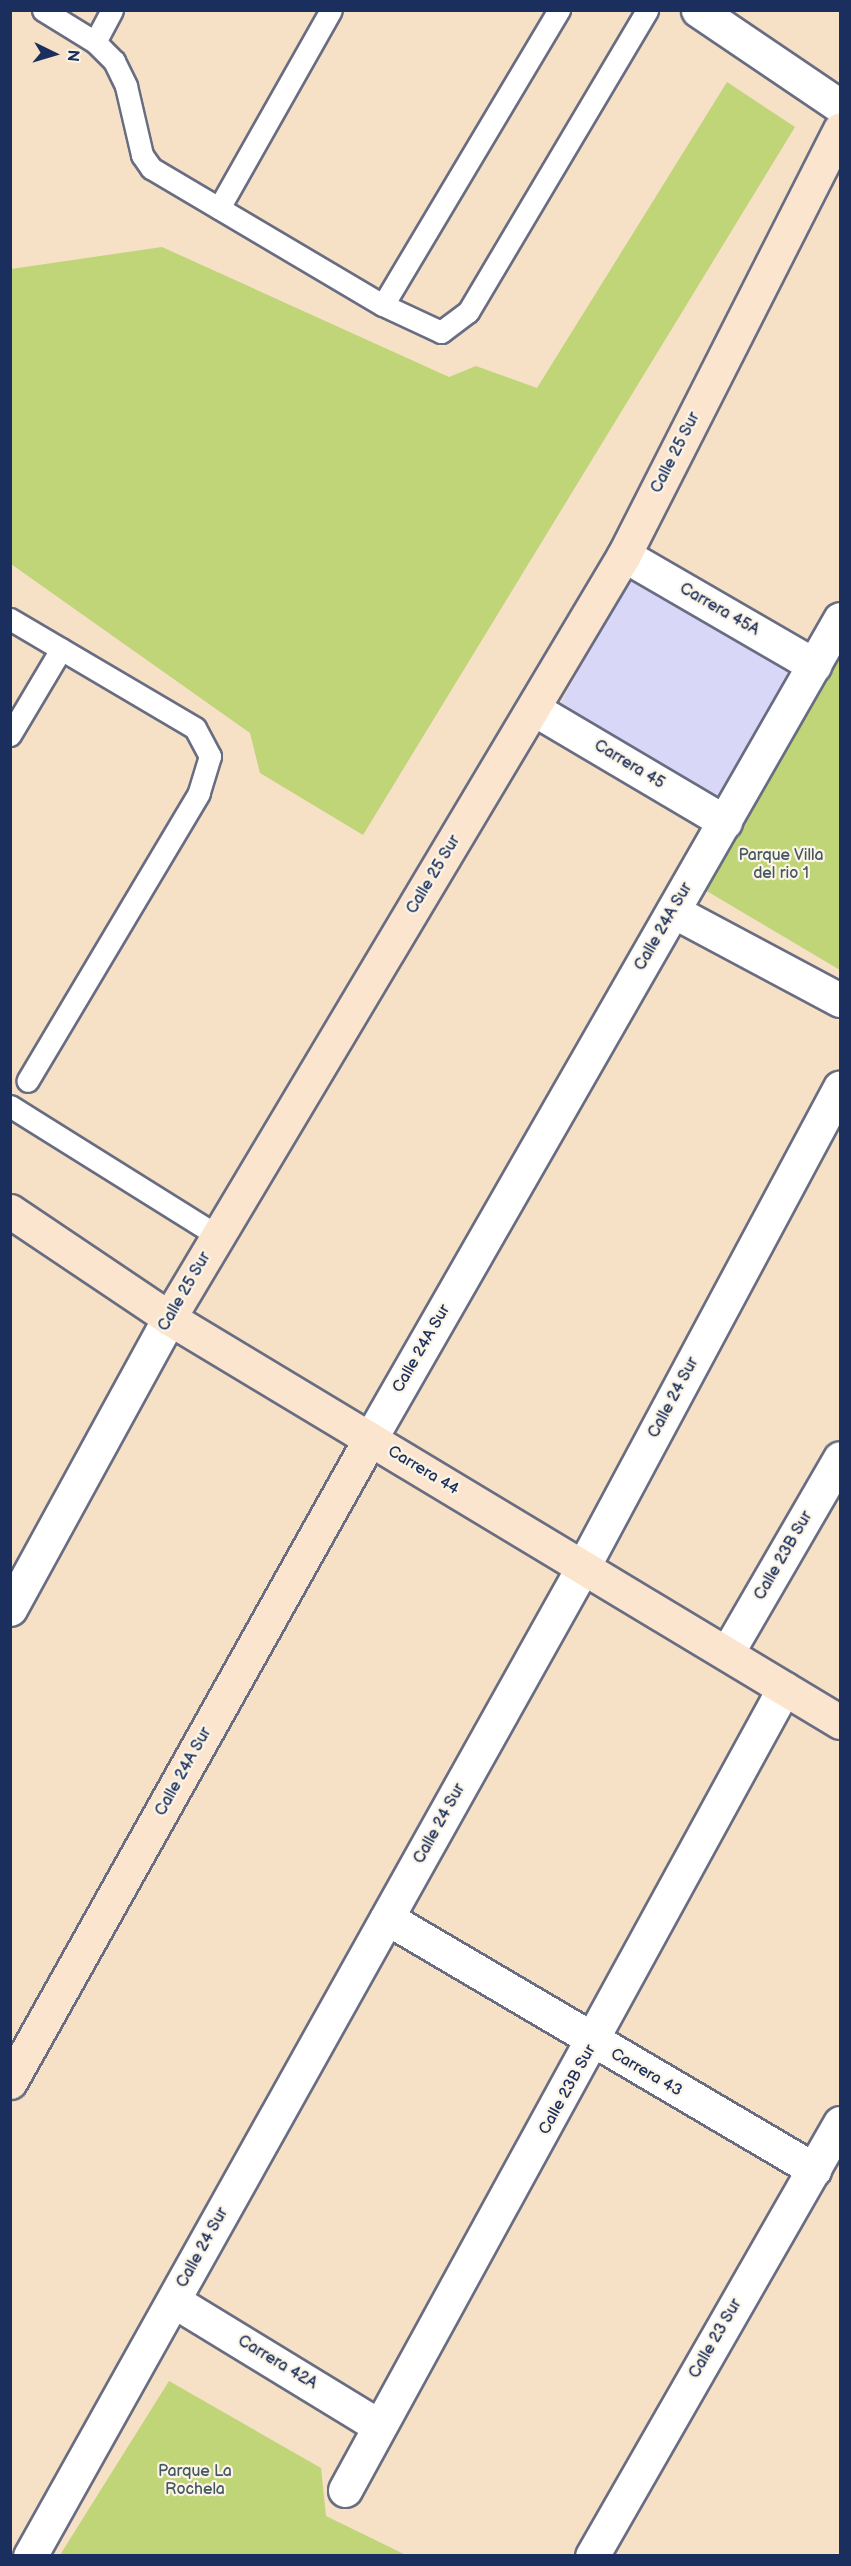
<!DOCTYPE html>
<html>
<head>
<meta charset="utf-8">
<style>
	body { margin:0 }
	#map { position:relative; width:851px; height:2566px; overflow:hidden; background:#f6e0c6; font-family:"Balsamiq Sans",sans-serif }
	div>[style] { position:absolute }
	.built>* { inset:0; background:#d9d7f7; transform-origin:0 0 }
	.green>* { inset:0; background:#c0d478 }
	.roads { filter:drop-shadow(2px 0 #686d82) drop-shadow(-2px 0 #686d82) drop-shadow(0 2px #686d82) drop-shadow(0 -2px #686d82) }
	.lane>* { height:21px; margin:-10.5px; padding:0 10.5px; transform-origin:10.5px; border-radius:10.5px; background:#fff }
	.street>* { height:33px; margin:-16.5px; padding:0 16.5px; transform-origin:16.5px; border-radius:16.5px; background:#fff }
	.secondary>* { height:33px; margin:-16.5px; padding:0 16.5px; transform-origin:16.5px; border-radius:16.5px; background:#fce5cf }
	span { translate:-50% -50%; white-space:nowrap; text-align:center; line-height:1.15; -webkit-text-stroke:4.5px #fcf5e5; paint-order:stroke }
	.street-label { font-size:16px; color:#1b2f5e }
	.park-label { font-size:16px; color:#445864 }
	.frame { position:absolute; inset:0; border:12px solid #1b2f5e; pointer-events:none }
	.north { position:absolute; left:24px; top:24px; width:60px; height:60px; -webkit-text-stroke:4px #fcf5e5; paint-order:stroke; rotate:95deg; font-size:16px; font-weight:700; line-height:24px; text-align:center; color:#1b2f5e }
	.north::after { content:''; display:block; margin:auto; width:21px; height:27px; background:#1b2f5e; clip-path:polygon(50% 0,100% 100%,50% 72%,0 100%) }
</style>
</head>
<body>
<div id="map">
	<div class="built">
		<div style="left:632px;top:574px;width:196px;height:159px;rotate:29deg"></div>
	</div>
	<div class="green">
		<div style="clip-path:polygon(727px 82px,795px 127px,363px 835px,260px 773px,250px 733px,11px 564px,11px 269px,162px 247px,449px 377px,476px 366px,537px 388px)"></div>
		<div style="clip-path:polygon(840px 641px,840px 970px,700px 887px)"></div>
		<div style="clip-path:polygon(169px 2381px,321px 2468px,326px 2516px,406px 2555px,60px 2555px)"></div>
	</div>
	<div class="roads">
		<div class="lane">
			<div style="left:43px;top:10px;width:61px;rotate:31.6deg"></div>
			<div style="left:95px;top:42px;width:27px;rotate:45deg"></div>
			<div style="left:114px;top:61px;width:28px;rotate:64deg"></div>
			<div style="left:126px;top:86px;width:71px;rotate:76.9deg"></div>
			<div style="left:142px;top:155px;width:16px;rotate:55deg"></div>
			<div style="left:151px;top:168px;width:269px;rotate:30.6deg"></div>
			<div style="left:383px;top:305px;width:64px;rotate:25deg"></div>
			<div style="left:441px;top:332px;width:34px;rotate:-37deg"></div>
			<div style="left:468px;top:312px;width:351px;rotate:-59.3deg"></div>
			<div style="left:95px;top:42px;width:36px;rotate:-62deg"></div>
			<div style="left:219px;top:208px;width:227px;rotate:-60.5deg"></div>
			<div style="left:383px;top:305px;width:344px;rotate:-59.2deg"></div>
			<div style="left:10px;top:619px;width:215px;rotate:30.5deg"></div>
			<div style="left:195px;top:728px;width:32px;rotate:62deg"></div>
			<div style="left:210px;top:756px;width:39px;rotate:107deg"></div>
			<div style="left:199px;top:793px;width:335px;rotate:120.8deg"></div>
			<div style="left:10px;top:735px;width:100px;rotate:-59.3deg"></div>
			<div style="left:10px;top:1106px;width:245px;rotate:32deg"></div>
		</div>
		<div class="street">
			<div style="left:698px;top:10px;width:171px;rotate:34.1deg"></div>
			<div style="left:624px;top:555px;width:220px;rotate:30.1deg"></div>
			<div style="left:534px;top:709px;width:222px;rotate:30.6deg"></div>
			<div style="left:673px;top:911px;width:189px;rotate:28.1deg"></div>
			<div style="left:370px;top:1439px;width:945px;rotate:-60.18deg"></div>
			<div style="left:10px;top:1609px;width:332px;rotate:-61.3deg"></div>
			<div style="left:727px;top:1653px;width:225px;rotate:-59.9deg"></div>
			<div style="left:387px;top:1918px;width:496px;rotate:30.5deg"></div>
			<div style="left:174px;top:2301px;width:240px;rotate:31.4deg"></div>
			<div style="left:345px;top:2490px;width:914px;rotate:-61.3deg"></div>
			<div style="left:30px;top:2556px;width:1133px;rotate:-60.79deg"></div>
			<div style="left:583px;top:1567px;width:544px;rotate:-61.83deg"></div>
			<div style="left:592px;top:2556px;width:499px;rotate:-60.2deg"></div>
		</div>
		<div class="secondary">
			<div style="left:10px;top:1211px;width:192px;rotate:33.9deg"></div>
			<div style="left:169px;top:1318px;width:783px;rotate:31.05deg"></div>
			<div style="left:169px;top:1318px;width:888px;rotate:-59.19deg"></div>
			<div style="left:624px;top:555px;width:477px;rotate:-63.1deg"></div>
			<div style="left:10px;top:2082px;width:737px;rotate:-60.76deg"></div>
		</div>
	</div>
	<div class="street-label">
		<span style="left:676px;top:453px;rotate:-63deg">Calle 25 Sur</span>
		<span style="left:719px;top:610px;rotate:30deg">Carrera 45A</span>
		<span style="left:629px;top:765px;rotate:31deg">Carrera 45</span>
		<span style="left:434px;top:875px;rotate:-59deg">Calle 25 Sur</span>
		<span style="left:664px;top:927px;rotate:-60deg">Calle 24A Sur</span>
		<span style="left:185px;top:1292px;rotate:-60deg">Calle 25 Sur</span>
		<span style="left:422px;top:1349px;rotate:-60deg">Calle 24A Sur</span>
		<span style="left:674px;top:1398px;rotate:-62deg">Calle 24 Sur</span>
		<span style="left:423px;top:1471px;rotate:31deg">Carrera 44</span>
		<span style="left:784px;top:1556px;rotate:-60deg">Calle 23B Sur</span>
		<span style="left:184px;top:1772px;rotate:-61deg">Calle 24A Sur</span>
		<span style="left:440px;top:1824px;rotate:-61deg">Calle 24 Sur</span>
		<span style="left:646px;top:2073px;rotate:30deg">Carrera 43</span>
		<span style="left:568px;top:2090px;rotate:-61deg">Calle 23B Sur</span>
		<span style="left:203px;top:2248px;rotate:-61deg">Calle 24 Sur</span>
		<span style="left:716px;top:2339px;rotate:-60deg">Calle 23 Sur</span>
		<span style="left:277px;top:2363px;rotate:31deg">Carrera 42A</span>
	</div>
	<div class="park-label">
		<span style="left:781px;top:865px">Parque Villa<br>del rio 1</span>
		<span style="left:195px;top:2481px">Parque La<br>Rochela</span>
	</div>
	<div class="frame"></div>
	<div class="north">N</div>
</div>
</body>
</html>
